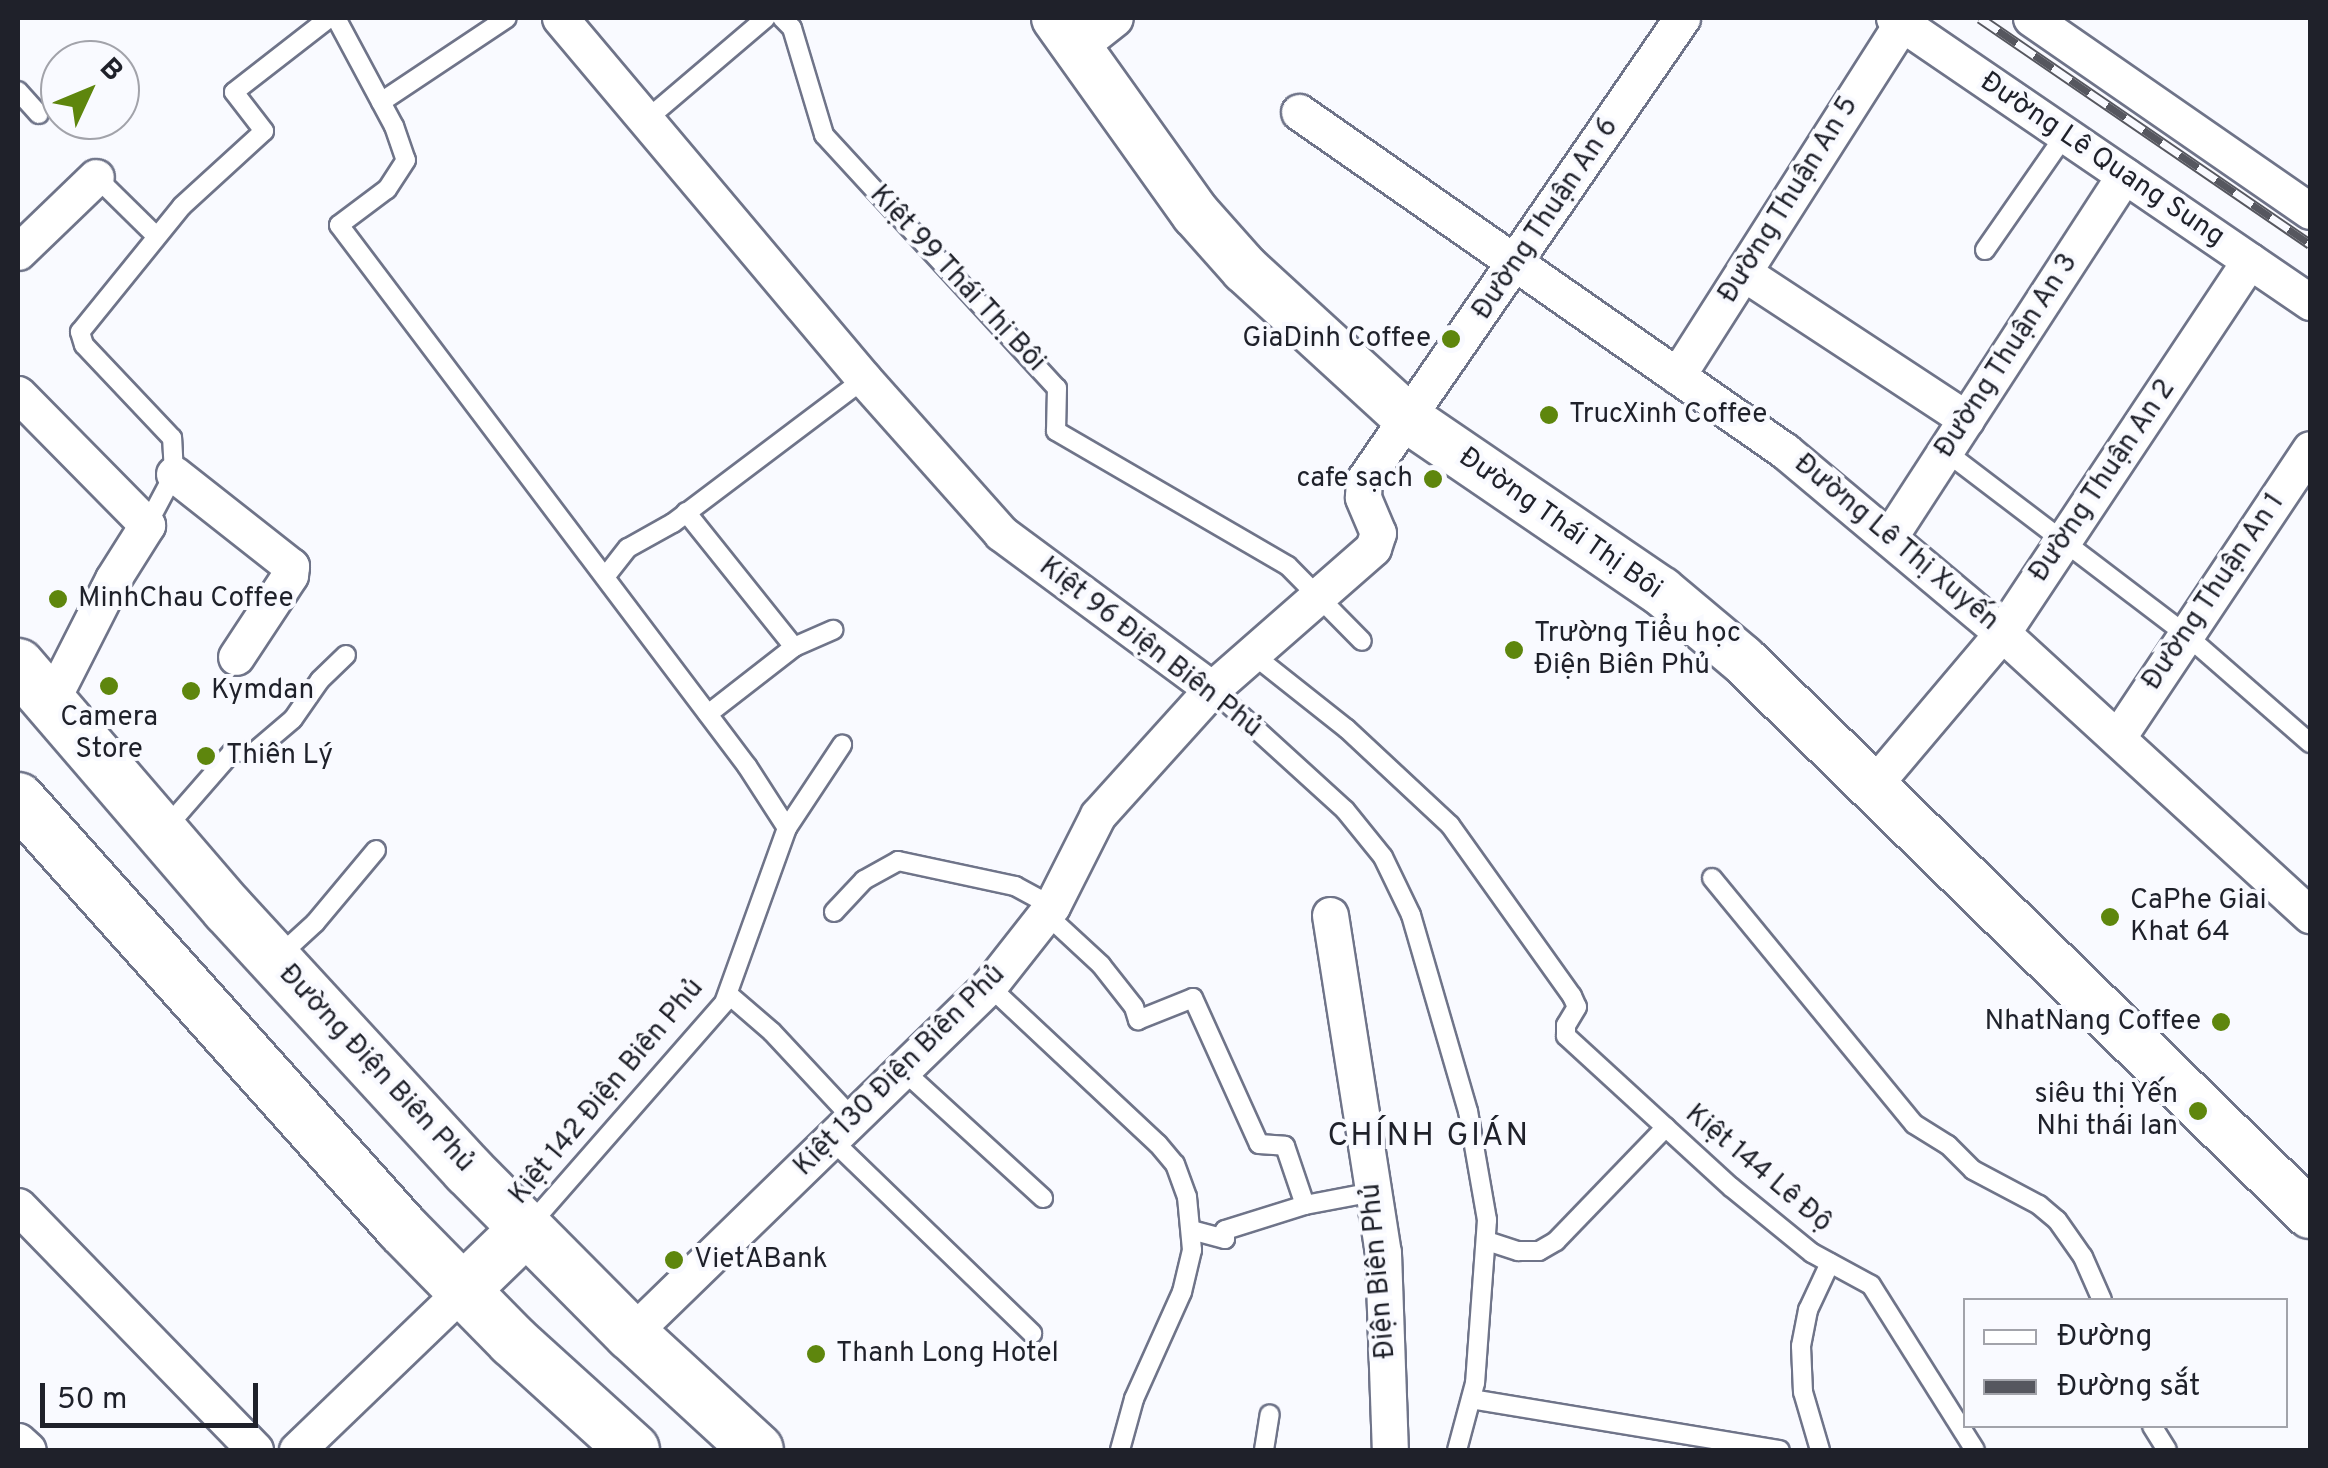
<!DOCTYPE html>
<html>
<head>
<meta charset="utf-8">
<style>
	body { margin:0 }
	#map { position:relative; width:2328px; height:1468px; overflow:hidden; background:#f9faff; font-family:Overpass,sans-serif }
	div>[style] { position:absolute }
	.roads { filter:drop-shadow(2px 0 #6f7489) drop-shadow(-2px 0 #6f7489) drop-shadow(0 2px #6f7489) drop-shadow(0 -2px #6f7489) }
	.lane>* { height:18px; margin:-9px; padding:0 9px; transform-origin:9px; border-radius:9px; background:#fff }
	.street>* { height:35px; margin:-17.5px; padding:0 17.5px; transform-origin:17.5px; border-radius:17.5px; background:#fff }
	.secondary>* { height:48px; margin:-24px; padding:0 24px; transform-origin:24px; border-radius:24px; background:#fff }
	.primary>* { height:52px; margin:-26px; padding:0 26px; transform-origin:26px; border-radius:26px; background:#fff }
	.rail>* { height:11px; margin-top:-5.5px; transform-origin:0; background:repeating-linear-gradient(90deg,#f9faff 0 22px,#56575f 0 44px); box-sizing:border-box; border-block:2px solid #56575f }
	.dots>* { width:28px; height:28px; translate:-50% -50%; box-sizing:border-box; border:5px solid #f9faff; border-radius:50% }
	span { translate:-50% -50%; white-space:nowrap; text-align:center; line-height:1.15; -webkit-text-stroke:8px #f9faff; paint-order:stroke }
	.street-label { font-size:28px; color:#1f212a }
	.poi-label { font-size:28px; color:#1f212a }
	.right { translate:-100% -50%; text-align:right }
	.left { translate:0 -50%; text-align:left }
	.quarter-label { font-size:32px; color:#1f212a; letter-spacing:2.5px }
	.frame { position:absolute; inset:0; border:20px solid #1f212a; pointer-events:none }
	.legend { position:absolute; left:1963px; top:1298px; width:325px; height:130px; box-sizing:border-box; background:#f9faff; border:2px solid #a2a3aa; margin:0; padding:12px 18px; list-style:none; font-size:30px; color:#1f212a }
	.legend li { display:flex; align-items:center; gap:20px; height:50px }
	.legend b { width:50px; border:2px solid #a2a3aa }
	.north { position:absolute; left:40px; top:40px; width:100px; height:100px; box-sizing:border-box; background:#f9faff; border:2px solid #a2a3aa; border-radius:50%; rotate:46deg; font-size:28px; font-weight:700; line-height:40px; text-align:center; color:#1f212a }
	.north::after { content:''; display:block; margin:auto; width:35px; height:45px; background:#5e860d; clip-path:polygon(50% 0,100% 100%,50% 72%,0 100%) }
	.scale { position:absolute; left:40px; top:1383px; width:218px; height:45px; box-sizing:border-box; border:5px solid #1f212a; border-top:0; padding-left:12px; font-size:30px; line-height:35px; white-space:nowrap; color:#1f212a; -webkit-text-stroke:8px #f9faff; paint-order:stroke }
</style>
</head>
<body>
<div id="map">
	<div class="roads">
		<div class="lane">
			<div style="left:336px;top:18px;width:123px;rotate:61.8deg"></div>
			<div style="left:394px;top:126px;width:36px;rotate:71deg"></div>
			<div style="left:406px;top:160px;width:35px;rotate:123deg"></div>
			<div style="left:387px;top:189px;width:60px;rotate:143.1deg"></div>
			<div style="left:339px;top:225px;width:678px;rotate:52.98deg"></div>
			<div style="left:747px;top:766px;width:74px;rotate:57.2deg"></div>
			<div style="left:787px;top:828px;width:186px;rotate:109.8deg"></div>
			<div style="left:724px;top:1003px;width:296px;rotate:131.2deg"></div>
			<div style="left:782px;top:18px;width:14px;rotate:45deg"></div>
			<div style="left:792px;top:28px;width:112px;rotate:73.3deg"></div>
			<div style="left:824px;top:135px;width:344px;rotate:47.4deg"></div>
			<div style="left:1057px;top:388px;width:43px;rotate:91.3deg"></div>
			<div style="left:1056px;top:431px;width:268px;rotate:30.2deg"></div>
			<div style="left:1288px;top:566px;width:105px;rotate:45.4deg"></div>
			<div style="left:18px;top:91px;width:31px;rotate:48deg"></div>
			<div style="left:381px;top:102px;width:151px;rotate:-33.7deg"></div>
			<div style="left:646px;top:120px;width:157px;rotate:-40.4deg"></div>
			<div style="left:96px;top:177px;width:84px;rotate:44.5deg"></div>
			<div style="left:1985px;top:250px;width:140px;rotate:-55.2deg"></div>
			<div style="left:1945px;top:451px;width:302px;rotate:37.3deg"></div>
			<div style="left:2185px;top:634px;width:166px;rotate:41.1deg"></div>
			<div style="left:686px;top:512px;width:173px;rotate:51.3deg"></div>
			<div style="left:147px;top:525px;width:58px;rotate:-62.1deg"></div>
			<div style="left:174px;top:474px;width:36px;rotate:-93deg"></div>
			<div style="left:172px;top:438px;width:128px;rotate:-133.4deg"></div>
			<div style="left:84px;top:345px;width:14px;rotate:-107deg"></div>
			<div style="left:80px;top:332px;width:162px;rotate:-51deg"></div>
			<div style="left:182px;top:206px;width:111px;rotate:-42.4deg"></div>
			<div style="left:264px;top:131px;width:49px;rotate:-127.6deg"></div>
			<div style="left:234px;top:92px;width:120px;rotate:-37.9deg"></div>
			<div style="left:605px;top:577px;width:37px;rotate:-52deg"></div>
			<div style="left:628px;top:548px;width:51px;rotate:-29.1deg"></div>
			<div style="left:673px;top:523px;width:239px;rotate:-37deg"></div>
			<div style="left:1251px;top:653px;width:122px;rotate:38.4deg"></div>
			<div style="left:1347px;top:729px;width:141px;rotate:43deg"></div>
			<div style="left:1450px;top:825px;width:210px;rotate:54.5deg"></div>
			<div style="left:1572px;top:996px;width:12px;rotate:66deg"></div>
			<div style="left:1577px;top:1007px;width:21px;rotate:121deg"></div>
			<div style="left:1566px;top:1025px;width:11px;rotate:90deg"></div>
			<div style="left:1566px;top:1036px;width:224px;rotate:42.5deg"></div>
			<div style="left:1731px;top:1187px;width:104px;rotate:39.2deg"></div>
			<div style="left:1812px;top:1253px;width:67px;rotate:28.5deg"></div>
			<div style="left:1871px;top:1285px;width:195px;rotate:57.8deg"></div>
			<div style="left:1212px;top:689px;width:180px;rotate:42.3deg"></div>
			<div style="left:1345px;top:810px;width:60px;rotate:51deg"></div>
			<div style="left:1383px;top:857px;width:64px;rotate:64.2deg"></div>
			<div style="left:1411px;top:915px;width:204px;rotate:73.8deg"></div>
			<div style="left:1468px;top:1111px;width:111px;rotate:80.1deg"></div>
			<div style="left:1487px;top:1220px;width:163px;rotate:94.2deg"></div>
			<div style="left:1475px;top:1383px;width:69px;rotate:105deg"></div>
			<div style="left:708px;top:714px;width:109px;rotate:-37.9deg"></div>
			<div style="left:794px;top:647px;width:43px;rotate:-23.6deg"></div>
			<div style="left:787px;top:828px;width:100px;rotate:-56.5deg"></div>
			<div style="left:165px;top:829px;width:103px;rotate:-48.9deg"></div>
			<div style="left:233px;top:751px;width:20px;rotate:6deg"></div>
			<div style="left:253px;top:753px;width:52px;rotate:-40.4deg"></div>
			<div style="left:293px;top:719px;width:47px;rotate:-55.3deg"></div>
			<div style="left:320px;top:680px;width:36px;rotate:-44deg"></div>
			<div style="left:1712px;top:878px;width:318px;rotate:50.6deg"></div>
			<div style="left:1914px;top:1124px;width:40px;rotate:32deg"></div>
			<div style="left:1948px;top:1145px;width:35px;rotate:45deg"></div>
			<div style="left:1973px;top:1170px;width:75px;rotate:27.9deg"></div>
			<div style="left:2039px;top:1205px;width:23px;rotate:40deg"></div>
			<div style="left:2057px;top:1220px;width:45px;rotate:54.9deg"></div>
			<div style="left:2083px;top:1257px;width:47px;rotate:66.2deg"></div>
			<div style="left:834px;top:912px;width:44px;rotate:-46.8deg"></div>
			<div style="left:864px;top:880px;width:39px;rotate:-29deg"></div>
			<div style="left:898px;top:861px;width:120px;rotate:12.1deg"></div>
			<div style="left:1015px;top:886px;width:42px;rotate:28.4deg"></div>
			<div style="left:1046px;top:914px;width:75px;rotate:42.8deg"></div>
			<div style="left:1101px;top:965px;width:53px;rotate:51.8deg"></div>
			<div style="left:1134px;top:1007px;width:14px;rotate:73deg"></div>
			<div style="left:1138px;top:1020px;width:59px;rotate:-21.8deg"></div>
			<div style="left:1193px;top:998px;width:160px;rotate:65.7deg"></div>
			<div style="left:1259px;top:1144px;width:26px;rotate:4deg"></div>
			<div style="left:1285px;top:1146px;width:62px;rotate:71.3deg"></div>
			<div style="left:1305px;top:1205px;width:84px;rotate:162.6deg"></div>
			<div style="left:1225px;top:1230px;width:9px;rotate:90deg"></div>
			<div style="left:1225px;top:1239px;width:34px;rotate:-165deg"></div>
			<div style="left:279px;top:956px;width:49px;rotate:-42.5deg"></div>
			<div style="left:315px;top:923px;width:95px;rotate:-50.1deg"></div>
			<div style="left:989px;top:986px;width:231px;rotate:43.1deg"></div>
			<div style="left:1158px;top:1144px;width:26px;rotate:50deg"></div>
			<div style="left:1175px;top:1164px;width:35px;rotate:70deg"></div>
			<div style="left:1187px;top:1197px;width:53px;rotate:84.6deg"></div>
			<div style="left:1192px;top:1250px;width:43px;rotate:103.4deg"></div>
			<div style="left:1182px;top:1292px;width:117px;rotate:114.2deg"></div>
			<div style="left:1134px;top:1399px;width:53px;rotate:105.4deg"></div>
			<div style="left:728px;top:994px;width:58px;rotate:40.8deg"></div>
			<div style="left:772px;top:1032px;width:120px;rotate:47deg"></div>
			<div style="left:905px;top:1072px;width:187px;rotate:42.4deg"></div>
			<div style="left:833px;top:1141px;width:277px;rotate:44deg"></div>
			<div style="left:1305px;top:1205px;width:69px;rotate:-10.8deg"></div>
			<div style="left:1487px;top:1241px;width:33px;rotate:18deg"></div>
			<div style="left:1518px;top:1251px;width:21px"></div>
			<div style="left:1539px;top:1251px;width:20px;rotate:-30deg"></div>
			<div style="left:1556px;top:1241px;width:158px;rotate:-46deg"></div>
			<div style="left:1471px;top:1399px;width:313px;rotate:9.4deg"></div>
			<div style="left:2152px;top:1426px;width:28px;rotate:58deg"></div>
			<div style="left:1264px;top:1450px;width:36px;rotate:-81deg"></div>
			<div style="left:1820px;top:1450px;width:60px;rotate:-106.3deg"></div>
			<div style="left:1803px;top:1392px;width:46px;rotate:-92.5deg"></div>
			<div style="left:1801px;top:1346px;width:37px;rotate:-79deg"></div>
			<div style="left:1808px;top:1310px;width:52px;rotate:-64.9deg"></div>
		</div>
		<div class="street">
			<div style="left:560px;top:18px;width:472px;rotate:49.9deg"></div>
			<div style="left:864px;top:379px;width:206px;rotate:48.3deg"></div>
			<div style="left:1001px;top:533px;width:262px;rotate:36.5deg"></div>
			<div style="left:1894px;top:18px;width:504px;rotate:34.32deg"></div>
			<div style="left:2031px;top:18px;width:339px;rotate:34.7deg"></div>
			<div style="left:1077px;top:48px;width:48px;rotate:-38.3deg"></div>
			<div style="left:1299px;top:112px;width:593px;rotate:34.9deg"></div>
			<div style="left:1785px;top:451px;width:283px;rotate:40deg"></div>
			<div style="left:2002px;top:633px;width:418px;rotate:42.5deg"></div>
			<div style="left:18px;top:252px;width:108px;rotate:-43.9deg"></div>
			<div style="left:1744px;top:273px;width:266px;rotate:33.3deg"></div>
			<div style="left:1677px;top:376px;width:417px;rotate:-57.5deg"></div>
			<div style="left:18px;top:394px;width:184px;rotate:45.4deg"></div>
			<div style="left:147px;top:525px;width:64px;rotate:122.2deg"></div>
			<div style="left:113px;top:579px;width:139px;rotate:116.9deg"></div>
			<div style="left:174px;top:474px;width:149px;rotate:38.2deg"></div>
			<div style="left:291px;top:566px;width:9px;rotate:96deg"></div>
			<div style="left:290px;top:575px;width:98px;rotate:123.4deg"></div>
			<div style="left:1890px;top:536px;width:430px;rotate:-57deg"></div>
			<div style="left:2118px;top:737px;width:346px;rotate:-56.3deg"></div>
			<div style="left:1872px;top:787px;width:202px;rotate:-49.8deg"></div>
			<div style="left:2002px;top:633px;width:447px;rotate:-56.4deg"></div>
			<div style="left:1330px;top:915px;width:342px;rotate:81.1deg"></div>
			<div style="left:1383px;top:1253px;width:197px;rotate:88deg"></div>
			<div style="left:18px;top:1206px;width:340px;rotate:45.8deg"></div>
			<div style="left:631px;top:1334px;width:499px;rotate:-44.2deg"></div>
			<div style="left:989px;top:986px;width:102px;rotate:-51.8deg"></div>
			<div style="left:1052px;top:906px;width:102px;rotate:-63.2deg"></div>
			<div style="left:1098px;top:815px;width:170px;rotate:-47.9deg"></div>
			<div style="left:1212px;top:689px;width:214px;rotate:-41.2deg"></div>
			<div style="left:1373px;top:548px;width:16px;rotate:-72deg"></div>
			<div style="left:1378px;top:533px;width:39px;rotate:-113deg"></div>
			<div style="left:1363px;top:497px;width:17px;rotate:-87deg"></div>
			<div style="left:1364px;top:480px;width:561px;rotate:-55.46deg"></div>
			<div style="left:18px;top:1441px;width:13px;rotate:42deg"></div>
			<div style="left:297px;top:1450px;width:229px;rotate:-43.9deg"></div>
		</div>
		<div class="secondary">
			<div style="left:1056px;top:18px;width:241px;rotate:54.5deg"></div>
			<div style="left:1196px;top:214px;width:74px;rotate:48.3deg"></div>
			<div style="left:1245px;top:269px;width:224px;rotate:42.5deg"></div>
			<div style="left:1410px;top:420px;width:304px;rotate:34.3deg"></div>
			<div style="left:1661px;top:591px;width:106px;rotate:40deg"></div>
			<div style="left:1742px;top:659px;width:794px;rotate:44.34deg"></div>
		</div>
		<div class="primary">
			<div style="left:18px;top:665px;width:322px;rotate:49.3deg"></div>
			<div style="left:228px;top:909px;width:355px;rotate:47.4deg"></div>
			<div style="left:468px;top:1170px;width:231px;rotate:45.2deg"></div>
			<div style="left:631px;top:1334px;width:171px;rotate:42.6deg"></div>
			<div style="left:18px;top:799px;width:577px;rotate:48.16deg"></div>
			<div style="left:403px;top:1229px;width:157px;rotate:45.5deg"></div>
			<div style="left:513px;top:1341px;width:162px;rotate:42.2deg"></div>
			<div style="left:462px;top:1291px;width:88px;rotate:-44.1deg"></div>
		</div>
	</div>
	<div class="rail">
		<div style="left:1980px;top:18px;width:400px;rotate:34.4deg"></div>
	</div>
	<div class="dots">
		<div style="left:1451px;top:339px;background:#5e860d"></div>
		<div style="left:1549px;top:415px;background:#5e860d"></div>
		<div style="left:1433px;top:479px;background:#5e860d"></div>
		<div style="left:58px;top:599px;background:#5e860d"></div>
		<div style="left:1514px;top:650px;background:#5e860d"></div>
		<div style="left:109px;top:686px;background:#5e860d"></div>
		<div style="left:191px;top:691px;background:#5e860d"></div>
		<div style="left:206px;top:756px;background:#5e860d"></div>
		<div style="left:2110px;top:917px;background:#5e860d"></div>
		<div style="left:2221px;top:1022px;background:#5e860d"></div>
		<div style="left:2198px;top:1111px;background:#5e860d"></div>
		<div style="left:674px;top:1260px;background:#5e860d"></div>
		<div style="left:816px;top:1354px;background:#5e860d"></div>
	</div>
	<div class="street-label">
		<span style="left:2102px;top:160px;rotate:34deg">Đường Lê Quang Sung</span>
		<span style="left:1789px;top:200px;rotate:-58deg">Đường Thuận An 5</span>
		<span style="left:1546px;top:219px;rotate:-56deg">Đường Thuận An 6</span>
		<span style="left:957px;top:279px;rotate:47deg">Kiệt 99 Thái Thị Bôi</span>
		<span style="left:2007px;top:356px;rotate:-57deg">Đường Thuận An 3</span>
		<span style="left:2103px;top:481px;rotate:-56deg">Đường Thuận An 2</span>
		<span style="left:1560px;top:524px;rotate:35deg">Đường Thái Thị Bôi</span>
		<span style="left:1896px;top:543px;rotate:40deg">Đường Lê Thị Xuyến</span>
		<span style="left:2214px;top:592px;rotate:-56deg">Đường Thuận An 1</span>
		<span style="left:1150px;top:648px;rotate:38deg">Kiệt 96 Điện Biên Phủ</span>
		<span style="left:376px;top:1069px;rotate:47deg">Đường Điện Biên Phủ</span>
		<span style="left:900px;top:1071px;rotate:-45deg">Kiệt 130 Điện Biên Phủ</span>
		<span style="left:607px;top:1092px;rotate:-50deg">Kiệt 142 Điện Biên Phủ</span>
		<span style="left:1758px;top:1169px;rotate:40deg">Kiệt 144 Lê Độ</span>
		<span style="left:1379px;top:1271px;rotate:-95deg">Điện Biên Phủ</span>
	</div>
	<div class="poi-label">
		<span class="right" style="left:1431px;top:339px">GiaDinh Coffee</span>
		<span class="left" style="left:1569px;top:415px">TrucXinh Coffee</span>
		<span class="right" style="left:1413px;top:479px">cafe sạch</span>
		<span class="left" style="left:78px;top:599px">MinhChau Coffee</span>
		<span class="left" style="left:1534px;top:650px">Trường Tiểu học<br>Điện Biên Phủ</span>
		<span class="left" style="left:211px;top:691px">Kymdan</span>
		<span style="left:109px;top:734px">Camera<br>Store</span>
		<span class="left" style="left:226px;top:756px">Thiên Lý</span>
		<span class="left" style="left:2130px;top:917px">CaPhe Giai<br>Khat 64</span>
		<span class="right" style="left:2201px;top:1022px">NhatNang Coffee</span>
		<span class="right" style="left:2178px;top:1111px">siêu thị Yến<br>Nhi thái lan</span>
		<span class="left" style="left:694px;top:1260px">VietABank</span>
		<span class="left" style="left:836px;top:1354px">Thanh Long Hotel</span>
	</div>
	<div class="quarter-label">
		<span style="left:1429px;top:1137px">CHÍNH GIÁN</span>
	</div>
	<div class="frame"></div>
	<ul class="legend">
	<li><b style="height:12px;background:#fff"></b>Đường</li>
	<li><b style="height:12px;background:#56575f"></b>Đường sắt</li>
	</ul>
	<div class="north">B</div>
	<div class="scale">50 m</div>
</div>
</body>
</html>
